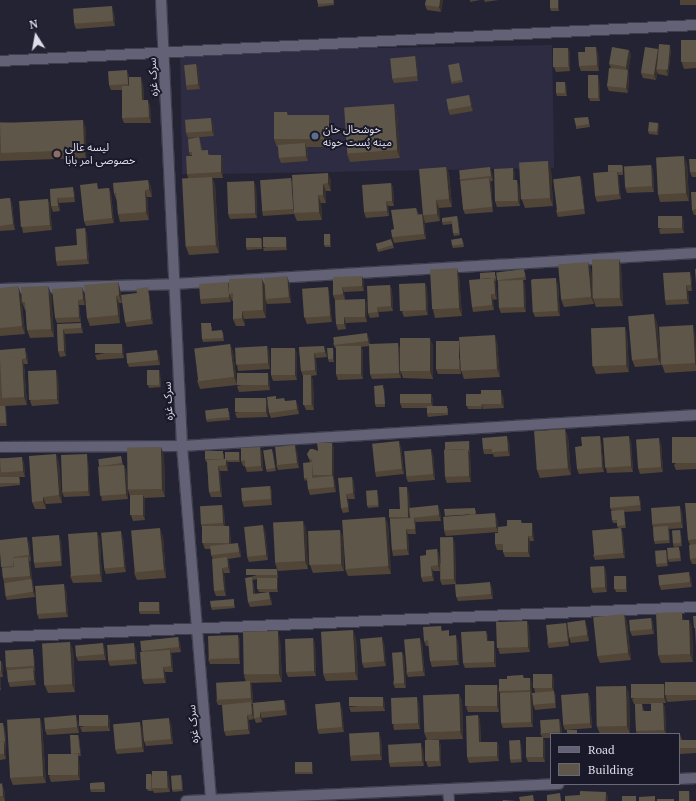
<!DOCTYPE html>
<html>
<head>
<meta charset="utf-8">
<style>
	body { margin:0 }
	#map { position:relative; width:696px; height:801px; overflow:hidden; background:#232334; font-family:"PT Serif","Noto Sans Arabic",serif }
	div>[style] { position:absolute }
	.built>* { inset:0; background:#2e2c42; transform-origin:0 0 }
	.roads { filter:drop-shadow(1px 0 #3f3e4d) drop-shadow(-1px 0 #3f3e4d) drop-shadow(0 1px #3f3e4d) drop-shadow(0 -1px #3f3e4d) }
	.street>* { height:10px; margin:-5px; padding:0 5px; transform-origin:5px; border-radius:5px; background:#626175 }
	.secondary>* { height:10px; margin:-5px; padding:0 5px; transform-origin:5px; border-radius:5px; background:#626175 }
	.wall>* { inset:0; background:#504537; transform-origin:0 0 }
	.shaded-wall>* { inset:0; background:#37312d }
	.building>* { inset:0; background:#5f564a; transform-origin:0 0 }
	.dots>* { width:11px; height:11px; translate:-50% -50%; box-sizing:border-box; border:2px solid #1a192a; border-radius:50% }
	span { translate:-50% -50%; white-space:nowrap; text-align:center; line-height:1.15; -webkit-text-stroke:4px #1a192a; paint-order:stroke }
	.street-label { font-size:11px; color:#dedeea }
	.poi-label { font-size:11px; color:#dedeea }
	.left { translate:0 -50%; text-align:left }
	.legend { position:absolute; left:550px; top:733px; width:130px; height:52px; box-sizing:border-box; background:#1a192a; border:1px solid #686877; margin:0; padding:5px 7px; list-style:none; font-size:12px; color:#dedeea }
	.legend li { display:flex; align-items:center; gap:8px; height:20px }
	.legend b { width:20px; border:1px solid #686877 }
	.north { position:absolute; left:16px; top:16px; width:40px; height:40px; -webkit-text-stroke:3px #1a192a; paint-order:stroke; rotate:349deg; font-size:11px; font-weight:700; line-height:16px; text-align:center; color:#dedeea }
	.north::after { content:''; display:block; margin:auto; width:14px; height:18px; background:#dedeea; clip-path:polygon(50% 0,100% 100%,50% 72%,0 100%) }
</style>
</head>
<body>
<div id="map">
	<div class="built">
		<div style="left:552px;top:45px;width:123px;height:372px;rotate:89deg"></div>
	</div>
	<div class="roads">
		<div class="street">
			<div style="left:161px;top:0;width:446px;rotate:87.3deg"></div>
			<div style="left:182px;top:446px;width:355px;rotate:85.3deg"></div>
			<div style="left:0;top:289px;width:174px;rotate:-1.6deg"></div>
			<div style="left:174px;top:284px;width:523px;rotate:-3.4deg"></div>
			<div style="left:0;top:447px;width:182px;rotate:-0.3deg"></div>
			<div style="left:182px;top:446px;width:515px;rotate:-3.45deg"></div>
			<div style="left:0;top:637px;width:697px;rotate:-2.47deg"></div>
			<div style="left:679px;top:779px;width:17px;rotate:-3deg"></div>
			<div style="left:448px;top:789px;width:12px;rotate:85deg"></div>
			<div style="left:186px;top:801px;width:373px;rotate:-2.6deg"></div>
		</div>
		<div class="secondary">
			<div style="left:0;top:61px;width:697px;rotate:-2.96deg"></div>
		</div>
	</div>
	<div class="wall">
		<div style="clip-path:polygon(334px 0,334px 5px,318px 7px,318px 4px)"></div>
		<div style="clip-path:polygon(426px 0,443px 0,441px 12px,427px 10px,425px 5px)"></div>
		<div style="clip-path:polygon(470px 0,480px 0,470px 2px)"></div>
		<div style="clip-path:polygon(484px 0,499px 0,485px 2px)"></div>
		<div style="clip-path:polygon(550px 0,559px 0,559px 11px,551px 11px,550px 8px)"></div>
		<div style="left:680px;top:0;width:16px;height:5px"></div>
		<div style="clip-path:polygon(114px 12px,115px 26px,76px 29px,74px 24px)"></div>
		<div style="clip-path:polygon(696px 40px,696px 68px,684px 69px,682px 63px)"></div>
		<div style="clip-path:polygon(568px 48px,570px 53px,570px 71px,556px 72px,554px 67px)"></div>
		<div style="clip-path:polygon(658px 49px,659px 51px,671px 50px,668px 76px,658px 74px,657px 72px,656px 80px,643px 78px,641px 73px)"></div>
		<div style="clip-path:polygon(629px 50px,631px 55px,628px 71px,629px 75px,628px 93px,609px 91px,607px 86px,611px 68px,609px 64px)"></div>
		<div style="clip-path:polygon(598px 52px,599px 71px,581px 71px,579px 66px)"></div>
		<div style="clip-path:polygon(415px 56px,417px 62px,418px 81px,394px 83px,392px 78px)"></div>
		<div style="clip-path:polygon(459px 63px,463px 82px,452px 84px,451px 82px)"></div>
		<div style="clip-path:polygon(196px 64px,198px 69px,200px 89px,187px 90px,186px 85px)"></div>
		<div style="clip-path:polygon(129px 75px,129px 78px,143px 83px,144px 100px,150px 105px,151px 123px,124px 123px,122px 118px,122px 90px,111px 90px,109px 85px)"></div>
		<div style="clip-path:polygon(599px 78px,600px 101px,590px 101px,589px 98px)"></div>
		<div style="clip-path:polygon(566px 84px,567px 96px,557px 96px,556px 93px)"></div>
		<div style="clip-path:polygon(469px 95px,471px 100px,473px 111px,450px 115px,448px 110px)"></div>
		<div style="clip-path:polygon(394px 104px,397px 112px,400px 158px,350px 162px,347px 154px)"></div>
		<div style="clip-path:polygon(287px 112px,288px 115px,329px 115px,331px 123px,331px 147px,307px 147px,308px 161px,281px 163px,279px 158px,278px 147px,277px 147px,274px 139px)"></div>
		<div style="clip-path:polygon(588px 117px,590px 127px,576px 129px,576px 126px)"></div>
		<div style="clip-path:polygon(0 122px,86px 128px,86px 158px,0 161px)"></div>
		<div style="clip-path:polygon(213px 123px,214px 136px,188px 138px,186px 133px)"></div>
		<div style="clip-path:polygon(658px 123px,659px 126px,658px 135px,649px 134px,648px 131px)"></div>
		<div style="clip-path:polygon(199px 137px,200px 140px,202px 150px,210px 155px,221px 155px,223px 160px,223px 178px,212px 178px,215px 184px,219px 253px,189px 255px,186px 247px,188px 178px,187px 174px,192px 156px,192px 155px,190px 155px,189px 152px)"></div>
		<div style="clip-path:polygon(696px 159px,696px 177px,692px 177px,690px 172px)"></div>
		<div style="clip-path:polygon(687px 163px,689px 201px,660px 202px,658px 194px)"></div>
		<div style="clip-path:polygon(622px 165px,623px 167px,623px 175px,618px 175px,621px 199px,597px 202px,595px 196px,608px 172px)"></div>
		<div style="clip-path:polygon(651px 165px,653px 170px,654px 192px,627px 193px,625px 188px)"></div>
		<div style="clip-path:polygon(446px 167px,449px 174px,452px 207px,439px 208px,440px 221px,425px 223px,423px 215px)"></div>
		<div style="clip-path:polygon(513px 168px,515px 174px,515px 180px,519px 185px,520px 206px,497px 207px,495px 201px)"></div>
		<div style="clip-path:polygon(551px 169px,553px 206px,525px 208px,522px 200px)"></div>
		<div style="clip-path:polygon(492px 172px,493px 181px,491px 181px,493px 212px,465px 214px,463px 209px,461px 182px,459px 178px)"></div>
		<div style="clip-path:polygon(580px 176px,582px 181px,585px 214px,558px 217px,556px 211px)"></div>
		<div style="clip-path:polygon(148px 180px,151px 187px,152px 197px,147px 197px,149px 220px,120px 222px,118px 214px,117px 201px,114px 194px)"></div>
		<div style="clip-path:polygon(331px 180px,331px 191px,326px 191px,326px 203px,321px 203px,322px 220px,297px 221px,294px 214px,263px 216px,262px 211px,292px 181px)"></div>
		<div style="clip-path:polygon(391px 183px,393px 188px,394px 206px,388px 206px,389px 216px,366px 218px,364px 212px)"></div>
		<div style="clip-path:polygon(256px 186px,257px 218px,230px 219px,228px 214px)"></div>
		<div style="clip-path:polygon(99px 188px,99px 189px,109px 188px,111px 193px,114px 223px,86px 226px,84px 221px)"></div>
		<div style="clip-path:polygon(50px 189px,75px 193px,75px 202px,59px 203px,60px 211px,53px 212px,51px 206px)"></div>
		<div style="clip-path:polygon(696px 192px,696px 215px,694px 215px,692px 210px)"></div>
		<div style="clip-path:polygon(10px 198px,12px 204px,15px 230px,0 231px,0 199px)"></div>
		<div style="clip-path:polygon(48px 199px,50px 204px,52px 230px,23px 233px,22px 227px)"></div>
		<div style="clip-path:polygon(416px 208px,419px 215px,422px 214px,424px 220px,426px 239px,394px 243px,392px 237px,394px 229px)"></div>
		<div style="clip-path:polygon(457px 216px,458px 219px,460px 235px,454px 236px,453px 233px,452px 224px,443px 225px,442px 222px)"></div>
		<div style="clip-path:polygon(684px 221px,684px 233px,660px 234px,659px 229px)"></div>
		<div style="clip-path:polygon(85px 228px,87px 234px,89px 264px,57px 266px,56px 261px,77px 245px)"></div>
		<div style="clip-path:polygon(331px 237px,331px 247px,325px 247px,324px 245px)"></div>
		<div style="clip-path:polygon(261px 238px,262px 240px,262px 249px,247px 250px,246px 247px)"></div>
		<div style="clip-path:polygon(287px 240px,287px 250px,264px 251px,263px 248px)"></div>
		<div style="clip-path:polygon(463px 241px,464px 247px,453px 248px,452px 246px)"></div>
		<div style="clip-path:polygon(392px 242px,394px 248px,378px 252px,376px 243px)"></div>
		<div style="clip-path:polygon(619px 259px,621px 266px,623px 306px,596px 307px,593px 299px)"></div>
		<div style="clip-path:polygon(591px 270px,594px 304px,564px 307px,561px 299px)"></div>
		<div style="clip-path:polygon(525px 272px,526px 280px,523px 280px,525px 285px,526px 312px,501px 313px,499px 308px,498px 282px,497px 279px)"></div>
		<div style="clip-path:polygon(459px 275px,462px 316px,435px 318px,433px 310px)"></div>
		<div style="clip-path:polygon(496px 275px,496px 281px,495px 281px,497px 299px,493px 300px,494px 310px,473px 312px,472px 307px)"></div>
		<div style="clip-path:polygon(333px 277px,364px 281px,364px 291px,344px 292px,345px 300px,335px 300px,333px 295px)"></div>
		<div style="clip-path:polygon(692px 277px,692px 291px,688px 291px,689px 304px,666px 305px,665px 300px)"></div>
		<div style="clip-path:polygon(118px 282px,120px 289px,122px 303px,119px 303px,120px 323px,90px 326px,87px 318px)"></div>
		<div style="clip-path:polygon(228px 282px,229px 284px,264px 285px,289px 282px,291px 303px,267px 304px,265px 299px,265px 290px,266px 318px,244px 319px,245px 326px,236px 326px,233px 319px,233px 301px,232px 301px,231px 298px,231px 302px,201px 304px,200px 299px)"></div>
		<div style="clip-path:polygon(425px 283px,427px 288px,428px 315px,404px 317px,402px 312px)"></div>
		<div style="clip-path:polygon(558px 283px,560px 316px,535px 317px,533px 312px)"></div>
		<div style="clip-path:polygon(390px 285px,392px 290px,393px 311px,379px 312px,379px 317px,370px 318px,368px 313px)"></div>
		<div style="clip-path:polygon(328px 287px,329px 293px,332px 322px,307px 324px,305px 319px)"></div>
		<div style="clip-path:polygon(0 288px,21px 294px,25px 334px,0 336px)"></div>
		<div style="clip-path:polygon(84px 292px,85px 305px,79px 305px,81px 322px,57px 323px,55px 318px)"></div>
		<div style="clip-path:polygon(51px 293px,54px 337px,30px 338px,27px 330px,26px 310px,25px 310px,22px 302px)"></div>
		<div style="clip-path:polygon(149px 293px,153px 324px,127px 327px,125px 322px)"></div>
		<div style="clip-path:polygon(335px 300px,367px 304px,367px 322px,346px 323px,346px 329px,338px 330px,336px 324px)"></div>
		<div style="clip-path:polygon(657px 322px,661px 365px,635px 367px,632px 360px)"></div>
		<div style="clip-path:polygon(57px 324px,83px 328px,83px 333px,65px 334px,66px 356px,60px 357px,58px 351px)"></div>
		<div style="clip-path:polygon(212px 326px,212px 331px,223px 332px,224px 341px,203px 342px,202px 339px)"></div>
		<div style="clip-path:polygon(625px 327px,627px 334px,629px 372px,596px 374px,593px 366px)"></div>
		<div style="clip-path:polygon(695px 332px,696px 371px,665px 373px,662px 365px)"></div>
		<div style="clip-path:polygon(369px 338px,370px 344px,400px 348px,400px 362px,433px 345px,433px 379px,403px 378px,401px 372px,401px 378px,372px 379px,370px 374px,369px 346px,361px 347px,363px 351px,363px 379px,338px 380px,336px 374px,336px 348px,335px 348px,333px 343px)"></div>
		<div style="clip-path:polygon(497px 342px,500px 377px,464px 379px,461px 370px,461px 374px,438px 374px,436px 369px)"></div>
		<div style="clip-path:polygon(230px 344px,233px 352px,237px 385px,200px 389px,197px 381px)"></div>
		<div style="clip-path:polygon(267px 346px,269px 351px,270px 369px,238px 371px,237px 365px)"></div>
		<div style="clip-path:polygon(299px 347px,326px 351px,327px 357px,316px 358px,317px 375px,311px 376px,313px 380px,314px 410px,306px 410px,304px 405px,303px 376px,301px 371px)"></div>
		<div style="clip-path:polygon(124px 349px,124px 358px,97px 360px,95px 355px)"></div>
		<div style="clip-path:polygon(0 350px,27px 353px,28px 364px,24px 364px,27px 405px,5px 406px,6px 408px,7px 426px,0 426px)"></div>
		<div style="clip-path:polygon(334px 351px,334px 362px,329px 362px,328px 359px)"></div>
		<div style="clip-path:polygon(297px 353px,297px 380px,273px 381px,271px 375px)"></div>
		<div style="clip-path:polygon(159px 355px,160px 365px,129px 367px,127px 362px)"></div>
		<div style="clip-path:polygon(159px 370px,160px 372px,161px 387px,149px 388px,148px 385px)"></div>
		<div style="clip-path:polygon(58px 375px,59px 404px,32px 406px,30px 401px)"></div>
		<div style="clip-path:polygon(269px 379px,270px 390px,239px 392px,237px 386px)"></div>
		<div style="clip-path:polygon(384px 388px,385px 407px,376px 407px,375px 404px)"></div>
		<div style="clip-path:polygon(431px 394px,433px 399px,433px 407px,448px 408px,448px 415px,428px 417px,427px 414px,427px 408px,402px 408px,400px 403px)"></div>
		<div style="clip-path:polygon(503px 395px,504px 408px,483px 409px,482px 405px,482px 409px,468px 409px,467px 407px,481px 396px)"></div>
		<div style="clip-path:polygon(277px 399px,285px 401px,298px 405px,299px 414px,271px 418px,269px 413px)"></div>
		<div style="clip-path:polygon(268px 403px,268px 417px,237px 418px,235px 413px)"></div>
		<div style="clip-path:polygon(229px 411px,230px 420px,207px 422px,206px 419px)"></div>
		<div style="clip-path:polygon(565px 429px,568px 437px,571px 475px,540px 478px,537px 470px)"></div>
		<div style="clip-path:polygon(600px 436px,601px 441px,604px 472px,579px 474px,577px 469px)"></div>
		<div style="clip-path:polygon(696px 437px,696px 469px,676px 470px,674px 465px)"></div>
		<div style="clip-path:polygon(509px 441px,510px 456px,494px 457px,493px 454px,484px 454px,483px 449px)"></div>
		<div style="clip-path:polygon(631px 441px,633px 472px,607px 473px,606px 468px)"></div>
		<div style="clip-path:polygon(332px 443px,334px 448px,334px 479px,335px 482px,336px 492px,310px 495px,308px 489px,307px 480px,305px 481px,304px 478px,310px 462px,307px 454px,318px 451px)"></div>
		<div style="clip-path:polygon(470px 443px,470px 452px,469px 452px,470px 454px,471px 482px,447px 483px,445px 478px)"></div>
		<div style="clip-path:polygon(661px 443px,663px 472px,640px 474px,638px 468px)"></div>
		<div style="clip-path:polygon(401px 446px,404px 474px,376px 477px,375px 471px)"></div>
		<div style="clip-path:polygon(260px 447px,262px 453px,263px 471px,247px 472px,245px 466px,243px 466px,241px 461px)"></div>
		<div style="clip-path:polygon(297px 451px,299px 468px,278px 470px,276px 465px)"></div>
		<div style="clip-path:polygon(273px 452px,276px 471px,267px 472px,266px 469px)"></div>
		<div style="clip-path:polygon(224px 454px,224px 459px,240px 454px,240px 462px,227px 462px,228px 471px,220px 471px,222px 497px,211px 497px,209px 492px,207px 462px,206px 462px,205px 459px)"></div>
		<div style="clip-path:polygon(433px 454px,435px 480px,408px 482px,406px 477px)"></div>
		<div style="clip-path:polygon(164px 455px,165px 497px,144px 498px,145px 500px,145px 520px,133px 521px,131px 515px,130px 496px,128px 490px)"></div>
		<div style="clip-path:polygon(121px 456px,123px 465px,124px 465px,126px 470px,128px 499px,102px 501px,101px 495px,99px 465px)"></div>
		<div style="clip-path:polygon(0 458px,24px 462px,25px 477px,19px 477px,20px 479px,20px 485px,0 487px)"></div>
		<div style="clip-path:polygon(88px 460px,90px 496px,64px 497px,62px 492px)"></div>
		<div style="clip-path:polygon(59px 462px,62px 503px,46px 504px,46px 509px,35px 509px,32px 502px)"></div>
		<div style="clip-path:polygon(352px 477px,354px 482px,355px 499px,348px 499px,349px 512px,343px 513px,341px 508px)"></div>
		<div style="clip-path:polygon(270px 486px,272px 491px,272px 505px,244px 507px,242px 501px)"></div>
		<div style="clip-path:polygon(377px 490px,378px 493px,379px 507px,368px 508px,367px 505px)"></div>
		<div style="clip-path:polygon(409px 492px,410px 518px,410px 517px,440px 511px,441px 521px,415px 522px,416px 534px,408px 534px,409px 555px,393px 556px,392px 550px,390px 519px,389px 517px,400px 509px)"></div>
		<div style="clip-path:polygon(641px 501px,641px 511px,624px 512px,626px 528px,618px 528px,617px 523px,613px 523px,612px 520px,612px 511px,610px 508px)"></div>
		<div style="clip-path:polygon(696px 503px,696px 564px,692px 564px,690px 559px,690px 545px,688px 540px)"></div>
		<div style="clip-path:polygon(222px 505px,224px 511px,225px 526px,229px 526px,230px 532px,231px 544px,240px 549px,241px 557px,228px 559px,229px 562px,230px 573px,224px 573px,226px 596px,216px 596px,214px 591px,213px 559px,211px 555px,211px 549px,205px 549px,203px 544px,202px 528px,201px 524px)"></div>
		<div style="clip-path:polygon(476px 510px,476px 514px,497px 518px,498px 532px,446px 536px,444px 531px)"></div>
		<div style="clip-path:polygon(682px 512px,683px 528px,669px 529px,670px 543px,655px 544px,654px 541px,653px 527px,652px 524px)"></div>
		<div style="clip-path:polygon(385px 517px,388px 524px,391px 574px,348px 576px,345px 569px)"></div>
		<div style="clip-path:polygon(521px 520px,522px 523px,532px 523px,533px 529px,534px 541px,530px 541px,530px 557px,505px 557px,503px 552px,503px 550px,497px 550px,495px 544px,498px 533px,507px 526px)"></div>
		<div style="clip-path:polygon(303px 521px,306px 529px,308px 569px,278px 571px,275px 563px)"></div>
		<div style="clip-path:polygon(621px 528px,623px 534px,625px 558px,595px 560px,593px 555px)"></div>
		<div style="clip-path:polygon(265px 530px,268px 560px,249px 562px,247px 557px)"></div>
		<div style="clip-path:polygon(340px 530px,343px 538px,344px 571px,313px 573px,310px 565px)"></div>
		<div style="clip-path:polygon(680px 530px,681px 533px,682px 546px,674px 547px,673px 544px)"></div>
		<div style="clip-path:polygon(97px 532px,100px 540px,102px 582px,73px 583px,70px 576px)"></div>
		<div style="clip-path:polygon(163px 536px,166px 578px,137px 580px,134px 573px)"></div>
		<div style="clip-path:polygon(123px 537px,126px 572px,106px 574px,104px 569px)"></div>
		<div style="clip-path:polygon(61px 540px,62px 566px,35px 568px,34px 562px)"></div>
		<div style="clip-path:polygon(29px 542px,31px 561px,30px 561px,32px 579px,33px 584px,35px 597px,7px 600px,5px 595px,4px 582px,3px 578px,0 550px)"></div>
		<div style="clip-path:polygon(455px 543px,456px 584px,492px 587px,493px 599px,458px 601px,456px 596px,455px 584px,442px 585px,440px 580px,440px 571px,433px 571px,434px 581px,423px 582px,421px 577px,426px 555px,437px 549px,439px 554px,440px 564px)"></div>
		<div style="clip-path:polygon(666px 550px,667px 553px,668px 566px,657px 567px,656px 564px)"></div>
		<div style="clip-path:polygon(680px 550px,681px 561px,669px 562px,668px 559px)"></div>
		<div style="clip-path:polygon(604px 566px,606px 571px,607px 592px,593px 593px,591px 588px)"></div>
		<div style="clip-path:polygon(277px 569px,278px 578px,274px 578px,277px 578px,278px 581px,278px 592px,259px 592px,258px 590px,257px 579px,253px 580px,253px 582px,255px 594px,271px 598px,272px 605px,250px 607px,248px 602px,247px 578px)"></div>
		<div style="clip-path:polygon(691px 577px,692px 587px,661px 590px,659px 584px)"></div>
		<div style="clip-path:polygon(627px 579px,627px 592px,616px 592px,615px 589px)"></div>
		<div style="clip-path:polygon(66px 589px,68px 617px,39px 619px,37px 614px)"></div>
		<div style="clip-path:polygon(234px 602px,235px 608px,212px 610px,211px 607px)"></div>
		<div style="clip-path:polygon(160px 604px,160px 614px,140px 614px,139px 611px)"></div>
		<div style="clip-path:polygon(624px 614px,627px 622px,631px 660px,600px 663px,597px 656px)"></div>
		<div style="clip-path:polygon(651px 618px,653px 623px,654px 634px,632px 636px,630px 631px)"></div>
		<div style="clip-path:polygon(684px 620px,689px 620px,692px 628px,693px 662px,661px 663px,658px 655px)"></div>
		<div style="clip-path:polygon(527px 621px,529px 627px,530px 652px,500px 654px,498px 649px)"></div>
		<div style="clip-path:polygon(566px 623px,568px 628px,569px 646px,549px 648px,547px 643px)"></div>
		<div style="clip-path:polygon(441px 626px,442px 631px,458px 641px,459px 665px,432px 667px,430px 661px,429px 646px,426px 646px,424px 641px)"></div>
		<div style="clip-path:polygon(587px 626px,589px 641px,571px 643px,569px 637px)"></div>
		<div style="clip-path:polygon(486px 631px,488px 636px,488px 641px,494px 641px,495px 646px,496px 667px,465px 668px,463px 663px)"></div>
		<div style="clip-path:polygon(238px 635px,240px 640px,240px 664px,210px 664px,208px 659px)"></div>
		<div style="clip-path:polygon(178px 637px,180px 643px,181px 652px,171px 653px,172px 656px,173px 672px,165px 672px,166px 683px,144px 684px,142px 679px,142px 652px,141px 649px)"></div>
		<div style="clip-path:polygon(313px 638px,315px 644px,316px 676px,288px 677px,286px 672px)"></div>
		<div style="clip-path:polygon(356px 638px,358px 680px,326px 681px,323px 674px)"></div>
		<div style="clip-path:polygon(280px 639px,282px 682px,251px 683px,252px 687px,253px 704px,252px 704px,253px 708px,254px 719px,249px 720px,250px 734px,226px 736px,224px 731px,228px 705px,218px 705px,216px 700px,246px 682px,244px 676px)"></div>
		<div style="clip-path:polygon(384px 643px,386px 666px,364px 668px,362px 663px)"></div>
		<div style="clip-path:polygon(422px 643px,425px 676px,408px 677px,406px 672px)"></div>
		<div style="clip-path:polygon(105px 648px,106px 660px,78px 661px,76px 656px)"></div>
		<div style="clip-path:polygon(136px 648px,137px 664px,110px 666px,108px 661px)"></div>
		<div style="clip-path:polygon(73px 650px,75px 692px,48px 693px,45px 686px)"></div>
		<div style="clip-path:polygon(402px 652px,404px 657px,406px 688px,395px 688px,393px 683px)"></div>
		<div style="clip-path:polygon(34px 655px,35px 671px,34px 671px,36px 685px,10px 687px,8px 681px,7px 672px,6px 668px)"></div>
		<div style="clip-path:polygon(0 661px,1px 661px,3px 666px,3px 677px,0 677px,1px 679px,1px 690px,0 690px)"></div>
		<div style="clip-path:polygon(552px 674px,554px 679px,554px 692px,556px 696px,556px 708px,535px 710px,533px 704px,535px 692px,534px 688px)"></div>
		<div style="clip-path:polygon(523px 675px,524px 678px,530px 678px,532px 684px,532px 695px,531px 695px,532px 697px,533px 727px,503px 728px,501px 723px,500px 693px,499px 691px,507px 679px)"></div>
		<div style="clip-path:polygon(evenodd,696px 682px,696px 700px,667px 702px,666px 697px,666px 703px,663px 703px,665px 708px,666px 734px,637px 734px,636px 731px,635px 704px,634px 704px,632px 699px,664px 684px,665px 688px,696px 682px,642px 704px,651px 704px,651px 711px,644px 711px,642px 704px)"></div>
		<div style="clip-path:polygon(497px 685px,499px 690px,499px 712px,468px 712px,466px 707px)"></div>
		<div style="clip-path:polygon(588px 693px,590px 698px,592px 728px,565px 730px,563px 725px)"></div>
		<div style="clip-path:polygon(629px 693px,630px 734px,600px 734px,597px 727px)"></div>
		<div style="clip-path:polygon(459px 694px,462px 701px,463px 739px,427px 740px,424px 732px)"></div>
		<div style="clip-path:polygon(284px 700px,286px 705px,287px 715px,262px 718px,262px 722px,256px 723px,254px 718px,253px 703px)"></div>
		<div style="clip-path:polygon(419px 702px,420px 729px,394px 730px,393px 725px)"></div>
		<div style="clip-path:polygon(385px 703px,385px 711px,351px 712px,349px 707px)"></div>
		<div style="clip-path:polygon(342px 708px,344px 732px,319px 734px,317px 729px)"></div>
		<div style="clip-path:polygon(478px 715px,480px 720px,481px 742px,497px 742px,499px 747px,499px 761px,469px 763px,467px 757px)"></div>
		<div style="clip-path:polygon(40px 718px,42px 725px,46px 783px,13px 785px,10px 778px)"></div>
		<div style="clip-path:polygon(559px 719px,561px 724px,562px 734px,551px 734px,551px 738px,543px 738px,545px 742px,545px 762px,528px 762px,526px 757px,542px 737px,540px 733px)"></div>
		<div style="clip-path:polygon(110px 720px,110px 731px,82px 732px,80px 727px)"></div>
		<div style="clip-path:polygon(78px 721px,79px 733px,47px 735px,45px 730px)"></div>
		<div style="clip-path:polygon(0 723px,5px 728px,6px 747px,5px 747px,6px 759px,0 760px)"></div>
		<div style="clip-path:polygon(171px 724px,173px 744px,146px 746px,144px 741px)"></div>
		<div style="clip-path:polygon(142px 727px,144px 752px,117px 754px,115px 749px)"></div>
		<div style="clip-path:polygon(679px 734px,680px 734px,682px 740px,696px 740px,696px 753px,679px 754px)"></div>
		<div style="clip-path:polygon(78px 735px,79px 737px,81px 756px,78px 756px,79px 759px,80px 780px,51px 782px,49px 776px,71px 754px)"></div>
		<div style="clip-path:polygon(381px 738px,382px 760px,351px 761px,350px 755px)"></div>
		<div style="clip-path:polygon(521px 743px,522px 762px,511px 763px,510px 760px)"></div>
		<div style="clip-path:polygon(441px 745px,441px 766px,428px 767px,426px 761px)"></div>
		<div style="clip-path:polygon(423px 749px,424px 766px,390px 767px,389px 762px)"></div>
		<div style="clip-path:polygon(313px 765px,313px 774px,295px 774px,295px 772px)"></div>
		<div style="clip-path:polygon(151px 774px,152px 776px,169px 776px,170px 792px,154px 793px,152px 788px,153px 791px,148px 791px,147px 789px)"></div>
		<div style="clip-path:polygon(181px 775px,182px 778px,183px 791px,173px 792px,172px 790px)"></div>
		<div style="clip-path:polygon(104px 782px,105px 785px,105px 792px,91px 792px,90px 789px)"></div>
		<div style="clip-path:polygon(0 784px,4px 789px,5px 801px,0 801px)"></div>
	</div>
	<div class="shaded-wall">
		<div style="clip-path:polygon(440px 0,443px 0,441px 12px,439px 7px)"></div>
		<div style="clip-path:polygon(558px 0,559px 0,559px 11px,558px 8px)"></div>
		<div style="clip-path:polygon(112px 6px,114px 12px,115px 26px,113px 21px)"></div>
		<div style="clip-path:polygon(670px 45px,671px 50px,668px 76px,666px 70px)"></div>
		<div style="clip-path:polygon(596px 47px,598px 52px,599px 71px,597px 65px)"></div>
		<div style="clip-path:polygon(568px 48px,570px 53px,570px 71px,569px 66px)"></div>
		<div style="clip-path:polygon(658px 49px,660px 54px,656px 69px,657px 72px,656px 80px,654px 75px)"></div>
		<div style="clip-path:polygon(629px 50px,631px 55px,628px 71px,629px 75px,628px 93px,626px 88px,627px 71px,626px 67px)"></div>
		<div style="clip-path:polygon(415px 56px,417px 62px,418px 81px,417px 76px)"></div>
		<div style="clip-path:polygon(196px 64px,198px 69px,200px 89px,198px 84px)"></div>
		<div style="clip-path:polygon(127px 70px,129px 75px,130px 89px,128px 84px)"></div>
		<div style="clip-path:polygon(598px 75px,599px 78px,600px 101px,599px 98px)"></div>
		<div style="clip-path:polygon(141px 77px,143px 83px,144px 105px,142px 100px)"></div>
		<div style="clip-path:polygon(565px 82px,566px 84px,567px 96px,566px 93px)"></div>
		<div style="clip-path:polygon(469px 95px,471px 100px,473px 111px,471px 106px)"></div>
		<div style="clip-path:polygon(148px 100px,150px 105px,151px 123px,149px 117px)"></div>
		<div style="clip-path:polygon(394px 104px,397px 112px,400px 158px,397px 150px)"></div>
		<div style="clip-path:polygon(329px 115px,331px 123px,331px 147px,329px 139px)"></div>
		<div style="clip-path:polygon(211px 118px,213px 123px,214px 136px,212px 131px)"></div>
		<div style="clip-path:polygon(83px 120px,86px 128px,86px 158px,84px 150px)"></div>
		<div style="clip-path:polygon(658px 123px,659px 126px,658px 135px,657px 132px)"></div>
		<div style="clip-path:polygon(305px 143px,307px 149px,308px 161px,306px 156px)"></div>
		<div style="clip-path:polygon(221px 155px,223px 160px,223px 178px,221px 172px)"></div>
		<div style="clip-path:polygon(684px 156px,687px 163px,689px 201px,686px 193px)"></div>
		<div style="clip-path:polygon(548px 161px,551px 169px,553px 206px,550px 198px)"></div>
		<div style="clip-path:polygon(651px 165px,653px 170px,654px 192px,652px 186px)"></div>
		<div style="clip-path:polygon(446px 167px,449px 174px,452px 207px,449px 199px)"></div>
		<div style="clip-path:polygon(490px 167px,492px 172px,493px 181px,491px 176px)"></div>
		<div style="clip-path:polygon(513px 168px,515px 174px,515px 185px,513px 180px)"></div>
		<div style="clip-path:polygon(617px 171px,619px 176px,621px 199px,619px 194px)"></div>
		<div style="clip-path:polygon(328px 173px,331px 180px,331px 191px,328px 183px)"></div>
		<div style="clip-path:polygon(580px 176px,582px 181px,585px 214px,584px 209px)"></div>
		<div style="clip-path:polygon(212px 177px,215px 184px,219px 253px,216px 245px)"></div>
		<div style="clip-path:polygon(291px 178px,293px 183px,295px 214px,293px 209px)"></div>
		<div style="clip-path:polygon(489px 178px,491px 183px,493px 212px,492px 207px)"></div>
		<div style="clip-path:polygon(148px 180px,151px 187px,152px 197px,149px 189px)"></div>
		<div style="clip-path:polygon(517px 180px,519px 185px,520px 206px,518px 201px)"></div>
		<div style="clip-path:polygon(254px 181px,256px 186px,257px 218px,255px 213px)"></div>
		<div style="clip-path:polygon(391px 183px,393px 188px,394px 206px,392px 201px)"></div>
		<div style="clip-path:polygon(323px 184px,326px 191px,326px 203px,323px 195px)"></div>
		<div style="clip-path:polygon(73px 187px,75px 193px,75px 202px,74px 197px)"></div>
		<div style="clip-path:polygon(109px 188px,111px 193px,114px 223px,112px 218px)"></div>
		<div style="clip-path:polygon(145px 190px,147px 197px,149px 220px,146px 212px)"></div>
		<div style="clip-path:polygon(318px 195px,321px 203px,322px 220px,319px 212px)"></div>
		<div style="clip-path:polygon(10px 198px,12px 204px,15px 230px,13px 224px)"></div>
		<div style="clip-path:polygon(57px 198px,59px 203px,60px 211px,58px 206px)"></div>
		<div style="clip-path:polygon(48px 199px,50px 204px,52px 230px,50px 225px)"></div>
		<div style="clip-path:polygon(436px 200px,439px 208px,440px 221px,437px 214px)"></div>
		<div style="clip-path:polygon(386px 201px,388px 206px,389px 216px,387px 211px)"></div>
		<div style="clip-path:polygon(422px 214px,424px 220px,426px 239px,424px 234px)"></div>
		<div style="clip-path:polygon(457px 216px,458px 219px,460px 235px,459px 233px)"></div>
		<div style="clip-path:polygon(682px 216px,684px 221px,684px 233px,682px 228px)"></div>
		<div style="clip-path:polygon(85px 228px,87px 234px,89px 264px,87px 259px)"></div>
		<div style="clip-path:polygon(330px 234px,331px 237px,331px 247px,330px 244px)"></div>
		<div style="clip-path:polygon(286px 237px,287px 240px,287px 250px,286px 247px)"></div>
		<div style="clip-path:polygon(619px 259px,621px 266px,623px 306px,620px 298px)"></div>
		<div style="clip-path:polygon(588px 262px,591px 270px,594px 304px,591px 297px)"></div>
		<div style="clip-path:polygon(457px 268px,459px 275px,462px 316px,459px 308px)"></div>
		<div style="clip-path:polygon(690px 272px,692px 277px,692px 291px,691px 285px)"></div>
		<div style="clip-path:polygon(287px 276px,289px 282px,291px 303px,289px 297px)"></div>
		<div style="clip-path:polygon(362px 276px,364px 281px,364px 291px,362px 286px)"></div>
		<div style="clip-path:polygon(262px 278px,265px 286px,266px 318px,263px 310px)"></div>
		<div style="clip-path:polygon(494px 278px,496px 283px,497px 299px,495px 294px)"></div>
		<div style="clip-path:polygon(556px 278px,558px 283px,560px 316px,558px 311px)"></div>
		<div style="clip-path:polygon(523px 280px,525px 285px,526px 312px,524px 307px)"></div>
		<div style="clip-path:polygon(118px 282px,120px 289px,122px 303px,119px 295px)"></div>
		<div style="clip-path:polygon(228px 282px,230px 287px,229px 294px,231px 298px,231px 302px,229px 297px)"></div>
		<div style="clip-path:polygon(425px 283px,427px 288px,428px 315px,426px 310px)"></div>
		<div style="clip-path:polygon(390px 285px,392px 290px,393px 311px,391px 306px)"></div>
		<div style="clip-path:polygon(686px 285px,688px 291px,689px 304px,687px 299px)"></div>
		<div style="clip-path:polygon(18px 286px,21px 294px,25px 334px,22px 326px)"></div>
		<div style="clip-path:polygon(48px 286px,51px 293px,54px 337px,51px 329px)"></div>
		<div style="clip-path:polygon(82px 287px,84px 292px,85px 305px,83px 299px)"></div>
		<div style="clip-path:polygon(148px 287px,149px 293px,153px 324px,151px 319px)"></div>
		<div style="clip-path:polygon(328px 287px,329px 293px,332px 322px,330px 316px)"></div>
		<div style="clip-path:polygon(342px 287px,344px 292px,345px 300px,343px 294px)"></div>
		<div style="clip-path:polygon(491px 294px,493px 300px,494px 310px,492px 305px)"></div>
		<div style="clip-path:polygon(116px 296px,119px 303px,120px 323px,118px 315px)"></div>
		<div style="clip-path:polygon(365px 299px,367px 304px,367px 322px,365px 317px)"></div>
		<div style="clip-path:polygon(78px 300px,79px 305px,81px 322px,79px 317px)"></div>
		<div style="clip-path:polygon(377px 307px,379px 312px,379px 317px)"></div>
		<div style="clip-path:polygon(242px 311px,244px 319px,245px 326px,242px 318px)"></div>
		<div style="clip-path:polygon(654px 314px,657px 322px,661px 365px,658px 358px)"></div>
		<div style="clip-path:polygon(344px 317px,346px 323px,346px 329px,344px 324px)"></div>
		<div style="clip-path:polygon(81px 323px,83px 328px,83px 333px,81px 328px)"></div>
		<div style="clip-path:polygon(693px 325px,695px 332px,696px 365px,695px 363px)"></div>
		<div style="clip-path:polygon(625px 327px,627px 334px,629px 372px,626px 365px)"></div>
		<div style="clip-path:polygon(63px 329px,65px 334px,66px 356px,64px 351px)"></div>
		<div style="clip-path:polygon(367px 333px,369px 338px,370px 346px,368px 341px)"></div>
		<div style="clip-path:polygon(495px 335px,497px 342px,500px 377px,497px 369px)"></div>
		<div style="clip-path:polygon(430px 338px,433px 345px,433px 379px,430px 371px)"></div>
		<div style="clip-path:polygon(459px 341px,461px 346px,461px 374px,460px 369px)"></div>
		<div style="clip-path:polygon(398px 343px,400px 348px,401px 378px,399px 373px)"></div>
		<div style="clip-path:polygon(122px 344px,124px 349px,124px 358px,122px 353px)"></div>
		<div style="clip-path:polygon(230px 344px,233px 352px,237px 385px,234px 377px)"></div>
		<div style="clip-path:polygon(267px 346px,269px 351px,270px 369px,268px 363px)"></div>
		<div style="clip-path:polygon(324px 346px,326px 351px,327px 357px,325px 352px)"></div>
		<div style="clip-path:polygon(361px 346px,363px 351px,363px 379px,361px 374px)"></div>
		<div style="clip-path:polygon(25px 348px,27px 353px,28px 364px,26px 358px)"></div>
		<div style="clip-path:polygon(295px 348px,297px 353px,297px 380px,295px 375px)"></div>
		<div style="clip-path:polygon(333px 348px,334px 351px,334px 362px,333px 359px)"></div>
		<div style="clip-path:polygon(157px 350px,159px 355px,160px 365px,158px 360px)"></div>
		<div style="clip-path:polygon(314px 353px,316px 358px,317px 375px,315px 370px)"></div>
		<div style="clip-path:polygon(22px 357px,24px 365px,27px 405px,24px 397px)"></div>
		<div style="clip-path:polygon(56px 370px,58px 375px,59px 404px,57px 399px)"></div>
		<div style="clip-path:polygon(159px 370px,160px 372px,161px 387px,160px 385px)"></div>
		<div style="clip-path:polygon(268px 373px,269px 379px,270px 390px,268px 385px)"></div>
		<div style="clip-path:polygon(311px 375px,313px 380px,314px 410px,312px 404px)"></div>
		<div style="clip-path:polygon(501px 390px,503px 395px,504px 408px,502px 403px)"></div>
		<div style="clip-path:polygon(431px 394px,433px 399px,433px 408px,431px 402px)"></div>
		<div style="clip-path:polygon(266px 398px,268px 403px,268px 417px,266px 412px)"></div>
		<div style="clip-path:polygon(296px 400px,298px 405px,299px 414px,297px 409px)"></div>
		<div style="clip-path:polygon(5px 406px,6px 408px,7px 426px,6px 423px)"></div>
		<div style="clip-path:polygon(565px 429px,568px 437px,571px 475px,568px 468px)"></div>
		<div style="clip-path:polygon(507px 436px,509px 441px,510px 456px,508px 451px)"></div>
		<div style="clip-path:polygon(600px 436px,601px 441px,604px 472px,602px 467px)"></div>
		<div style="clip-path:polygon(629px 436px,631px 441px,633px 472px,631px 466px)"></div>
		<div style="clip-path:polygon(659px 438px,661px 443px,663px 472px,661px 467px)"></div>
		<div style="clip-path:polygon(399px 441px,401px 446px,404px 474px,402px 469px)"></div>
		<div style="clip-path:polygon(469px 441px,470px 443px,470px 452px,469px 449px)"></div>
		<div style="clip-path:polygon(332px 443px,334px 448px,334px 479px,335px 482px,336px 492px,334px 487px,333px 477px,332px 475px)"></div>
		<div style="clip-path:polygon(295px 445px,297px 451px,299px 468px,297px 463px)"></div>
		<div style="clip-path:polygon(161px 447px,164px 455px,165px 497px,162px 489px)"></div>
		<div style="clip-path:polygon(260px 447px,262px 453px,263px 471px,261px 466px)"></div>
		<div style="clip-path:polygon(272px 449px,273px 452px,276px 471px,275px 468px)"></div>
		<div style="clip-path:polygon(431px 449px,433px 454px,435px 480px,433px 474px)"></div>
		<div style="clip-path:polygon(468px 449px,470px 454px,471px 482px,469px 476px)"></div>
		<div style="clip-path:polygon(239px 452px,240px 454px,240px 462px,239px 460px)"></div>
		<div style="clip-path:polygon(56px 454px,59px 462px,62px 503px,59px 495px)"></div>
		<div style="clip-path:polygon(87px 454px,88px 460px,90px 496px,88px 491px)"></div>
		<div style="clip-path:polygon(22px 457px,24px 462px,25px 477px,23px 471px)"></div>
		<div style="clip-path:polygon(226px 459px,228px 464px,228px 471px,226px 465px)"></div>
		<div style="clip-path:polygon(124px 465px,126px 470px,128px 499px,126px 494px)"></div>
		<div style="clip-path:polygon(218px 466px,220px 471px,222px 497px,220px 491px)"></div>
		<div style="clip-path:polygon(352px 477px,354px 482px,355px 499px,353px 493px)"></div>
		<div style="clip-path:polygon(270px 486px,272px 491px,272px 505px,271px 499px)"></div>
		<div style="clip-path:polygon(407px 487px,409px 492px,410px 522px,408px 517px)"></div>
		<div style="clip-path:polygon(377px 490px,378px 493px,379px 507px,378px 505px)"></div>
		<div style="clip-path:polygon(346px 494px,348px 499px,349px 512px,348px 507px)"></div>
		<div style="clip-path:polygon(143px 495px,145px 500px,145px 520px,143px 515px)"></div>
		<div style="clip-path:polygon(639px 496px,641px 501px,641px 511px,640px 505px)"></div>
		<div style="clip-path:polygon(43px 497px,46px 504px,46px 509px,43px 501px)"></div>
		<div style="clip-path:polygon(222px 505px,224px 511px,225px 528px,223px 523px)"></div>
		<div style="clip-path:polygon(438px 505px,440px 511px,441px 521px,439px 515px)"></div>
		<div style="clip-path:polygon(680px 506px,682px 512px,683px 528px,681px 522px)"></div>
		<div style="clip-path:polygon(624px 510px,625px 513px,626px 528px,625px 525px)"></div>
		<div style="clip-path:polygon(495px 513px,497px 518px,498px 532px,496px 527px)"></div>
		<div style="clip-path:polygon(385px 517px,388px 524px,391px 574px,388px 566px)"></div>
		<div style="clip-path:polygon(414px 518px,416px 523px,416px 534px,415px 529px)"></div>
		<div style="clip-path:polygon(303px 521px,306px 529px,308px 569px,305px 561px)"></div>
		<div style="clip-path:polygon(532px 523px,533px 529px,534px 541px,532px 536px)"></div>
		<div style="clip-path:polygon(263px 525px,265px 530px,268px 560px,266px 555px)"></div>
		<div style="clip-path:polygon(229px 526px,230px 532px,231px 548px,229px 543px)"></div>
		<div style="clip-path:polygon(668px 526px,669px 529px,670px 543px,669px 540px)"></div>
		<div style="clip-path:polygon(160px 528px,163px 536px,166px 578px,164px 570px)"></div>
		<div style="clip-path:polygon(621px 528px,623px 534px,625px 558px,623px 553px)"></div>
		<div style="clip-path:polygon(406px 529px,408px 534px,409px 555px,407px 549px)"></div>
		<div style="clip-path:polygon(340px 530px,343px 538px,344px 571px,341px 564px)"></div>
		<div style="clip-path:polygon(680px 530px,681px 533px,682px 546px,681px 543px)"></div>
		<div style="clip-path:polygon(121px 531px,123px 537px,126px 572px,124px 567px)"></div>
		<div style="clip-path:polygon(97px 532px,100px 540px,102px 582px,100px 574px)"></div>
		<div style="clip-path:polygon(59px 535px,61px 540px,62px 566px,61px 561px)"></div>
		<div style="clip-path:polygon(528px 536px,530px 541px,530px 557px,528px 552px)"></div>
		<div style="clip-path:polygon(27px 537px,29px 542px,31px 561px,29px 555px)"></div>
		<div style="clip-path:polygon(453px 537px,455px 543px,456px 584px,454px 579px)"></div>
		<div style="clip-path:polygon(238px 543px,240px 549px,241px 557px,239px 552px)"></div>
		<div style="clip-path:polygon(437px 549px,439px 554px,440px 571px,438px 565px)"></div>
		<div style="clip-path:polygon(666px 550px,667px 553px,668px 566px,667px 563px)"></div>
		<div style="clip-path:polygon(28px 557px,30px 562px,32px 579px,33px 584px,35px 597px,33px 592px,32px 581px,30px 576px)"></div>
		<div style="clip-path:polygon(227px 557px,229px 562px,230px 573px,228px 567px)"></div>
		<div style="clip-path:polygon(431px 566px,433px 571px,434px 581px,432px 576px)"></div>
		<div style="clip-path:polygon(604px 566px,606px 571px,607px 592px,605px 587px)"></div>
		<div style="clip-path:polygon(222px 568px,224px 573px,226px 596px,224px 590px)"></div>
		<div style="clip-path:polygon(689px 572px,691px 577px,692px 587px,690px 582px)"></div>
		<div style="clip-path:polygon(626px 576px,627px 579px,627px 592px,626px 589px)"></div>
		<div style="clip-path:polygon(252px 577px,253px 582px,255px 599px,253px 594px)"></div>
		<div style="clip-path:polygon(277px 578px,278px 581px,278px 592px,277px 589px)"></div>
		<div style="clip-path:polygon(490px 582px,492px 587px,493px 599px,491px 594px)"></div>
		<div style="clip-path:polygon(64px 584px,66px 589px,68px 617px,66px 612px)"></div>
		<div style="clip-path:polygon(269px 592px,271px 598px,272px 605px,270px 599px)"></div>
		<div style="clip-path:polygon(159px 602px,160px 604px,160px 614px,159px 611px)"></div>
		<div style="clip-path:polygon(682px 612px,684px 620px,685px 628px,682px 620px)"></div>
		<div style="clip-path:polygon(624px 614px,627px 622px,631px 660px,628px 653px)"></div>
		<div style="clip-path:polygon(651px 618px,653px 623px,654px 634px,652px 629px)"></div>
		<div style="clip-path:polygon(585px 620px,587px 626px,589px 641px,587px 635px)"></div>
		<div style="clip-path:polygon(689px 620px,692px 628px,693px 662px,690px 654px)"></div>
		<div style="clip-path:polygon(527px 621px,529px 627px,530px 652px,528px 647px)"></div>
		<div style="clip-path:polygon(566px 623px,568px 628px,569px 646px,568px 641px)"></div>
		<div style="clip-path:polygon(353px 630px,356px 638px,358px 680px,355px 672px)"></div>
		<div style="clip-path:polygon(278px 631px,280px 639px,282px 682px,279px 674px)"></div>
		<div style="clip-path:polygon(486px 631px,488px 636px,489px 647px,487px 641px)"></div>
		<div style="clip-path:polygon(238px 635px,240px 640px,240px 664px,239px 658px)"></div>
		<div style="clip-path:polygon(456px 635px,458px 641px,459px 665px,457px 660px)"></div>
		<div style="clip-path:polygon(178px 637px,180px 643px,181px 652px,179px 647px)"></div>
		<div style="clip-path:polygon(382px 637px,384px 643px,386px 666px,384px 661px)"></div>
		<div style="clip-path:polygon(313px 638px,315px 644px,316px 676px,314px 671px)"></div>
		<div style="clip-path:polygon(420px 638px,422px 643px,425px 676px,423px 671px)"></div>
		<div style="clip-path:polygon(494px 641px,495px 646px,496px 667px,494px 662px)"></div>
		<div style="clip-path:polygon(70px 642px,73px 650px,75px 692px,72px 684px)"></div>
		<div style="clip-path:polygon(103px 643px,105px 648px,106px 660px,104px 654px)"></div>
		<div style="clip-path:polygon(134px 643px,136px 648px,137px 664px,135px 659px)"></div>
		<div style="clip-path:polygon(33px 649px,34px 655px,35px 671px,34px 666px)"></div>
		<div style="clip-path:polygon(170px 650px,172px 656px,173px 672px,171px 666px)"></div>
		<div style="clip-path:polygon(402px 652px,404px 657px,406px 688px,404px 683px)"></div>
		<div style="clip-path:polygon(1px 661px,3px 666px,3px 677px,1px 671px)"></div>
		<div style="clip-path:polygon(163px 667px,165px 672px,166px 683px,164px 678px)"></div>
		<div style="clip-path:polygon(33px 668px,35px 673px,36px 685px,34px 680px)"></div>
		<div style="clip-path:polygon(552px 674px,554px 679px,554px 692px,556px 696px,556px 708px,555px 703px,554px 692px,552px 687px)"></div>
		<div style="clip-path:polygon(0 676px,1px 679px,1px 690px,0 687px)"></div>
		<div style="clip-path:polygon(530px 678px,532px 684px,532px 695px,530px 690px)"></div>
		<div style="clip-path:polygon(250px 681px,252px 687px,253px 704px,251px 698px)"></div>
		<div style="clip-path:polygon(664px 684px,666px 689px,666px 703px,664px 698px)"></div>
		<div style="clip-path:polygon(497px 685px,499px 690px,499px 712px,497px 706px)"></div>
		<div style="clip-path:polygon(626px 686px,629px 693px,630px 734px,627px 726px)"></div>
		<div style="clip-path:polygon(530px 692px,532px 697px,533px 727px,531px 722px)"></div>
		<div style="clip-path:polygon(588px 693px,590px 698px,592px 728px,590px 723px)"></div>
		<div style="clip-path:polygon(459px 694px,462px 701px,463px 739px,460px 731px)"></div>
		<div style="clip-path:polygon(383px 697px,385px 703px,385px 711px,383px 706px)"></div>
		<div style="clip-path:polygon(417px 697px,419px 702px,420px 729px,418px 723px)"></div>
		<div style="clip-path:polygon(284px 700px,286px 705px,287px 715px,285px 710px)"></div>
		<div style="clip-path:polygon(251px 702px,253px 708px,254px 719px,252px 714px)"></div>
		<div style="clip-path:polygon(340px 702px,342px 708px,344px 732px,342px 727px)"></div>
		<div style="clip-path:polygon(663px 703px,665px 708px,666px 734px,664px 730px)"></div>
		<div style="clip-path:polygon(260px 712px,262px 718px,262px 722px,260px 717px)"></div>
		<div style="clip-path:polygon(76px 715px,78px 721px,79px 733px,77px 727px)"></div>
		<div style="clip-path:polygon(108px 715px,110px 720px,110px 731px,108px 726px)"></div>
		<div style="clip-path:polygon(247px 715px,249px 720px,250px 734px,248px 729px)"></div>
		<div style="clip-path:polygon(478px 715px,480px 720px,481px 748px,479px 742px)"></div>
		<div style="clip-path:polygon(40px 718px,42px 725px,46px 783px,43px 776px)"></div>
		<div style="clip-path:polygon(169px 718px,171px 724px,173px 744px,171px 739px)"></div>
		<div style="clip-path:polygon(559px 719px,561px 724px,562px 734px,561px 734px,560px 732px)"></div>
		<div style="clip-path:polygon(140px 722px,142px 727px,144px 752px,142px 747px)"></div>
		<div style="clip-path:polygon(3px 723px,5px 728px,6px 747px,5px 741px)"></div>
		<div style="clip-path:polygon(379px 732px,381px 738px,382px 760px,380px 754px)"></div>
		<div style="clip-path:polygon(78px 735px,79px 737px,81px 756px,80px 753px)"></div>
		<div style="clip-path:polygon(543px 737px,545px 742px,545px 762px,543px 757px)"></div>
		<div style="clip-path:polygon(439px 740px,441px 745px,441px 766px,440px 761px)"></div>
		<div style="clip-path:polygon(520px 740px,521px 743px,522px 762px,521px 759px)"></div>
		<div style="clip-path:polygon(4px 742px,6px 747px,6px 759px,4px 754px)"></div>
		<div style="clip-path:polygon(497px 742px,499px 747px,499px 761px,497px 756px)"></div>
		<div style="clip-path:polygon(421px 743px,423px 749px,424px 766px,422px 761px)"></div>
		<div style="clip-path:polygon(78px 754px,79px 759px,80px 780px,78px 775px)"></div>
		<div style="clip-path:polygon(312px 762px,313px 765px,313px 774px,312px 771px)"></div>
		<div style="clip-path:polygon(167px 771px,169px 776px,170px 792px,168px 787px)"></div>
		<div style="clip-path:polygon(181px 775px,182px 778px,183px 791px,182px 789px)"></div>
		<div style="clip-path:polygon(2px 783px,4px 789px,5px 801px,3px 796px)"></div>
		<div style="clip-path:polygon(689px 791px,690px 794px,690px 801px,689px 801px)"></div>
		<div style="clip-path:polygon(606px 792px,608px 797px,608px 801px,606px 801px)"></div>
	</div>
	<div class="building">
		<div style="clip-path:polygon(317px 0,333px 0,333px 3px,318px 4px)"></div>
		<div style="clip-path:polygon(426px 0,440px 0,439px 7px,425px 5px)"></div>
		<div style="left:550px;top:0;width:8px;height:8px"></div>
		<div style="left:112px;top:6px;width:15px;height:39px;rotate:86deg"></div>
		<div style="left:696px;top:40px;width:22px;height:15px;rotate:90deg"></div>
		<div style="left:659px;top:44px;width:11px;height:25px;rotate:5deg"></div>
		<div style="clip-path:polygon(585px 47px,596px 47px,597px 65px,579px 66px,578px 52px,585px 52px)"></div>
		<div style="left:612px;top:47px;width:17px;height:17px;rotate:10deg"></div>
		<div style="left:645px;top:47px;width:13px;height:26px;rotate:9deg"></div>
		<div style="left:553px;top:48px;width:15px;height:19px"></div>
		<div style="left:415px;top:56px;width:20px;height:25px;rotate:84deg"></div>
		<div style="left:459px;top:63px;width:17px;height:11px;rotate:80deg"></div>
		<div style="left:196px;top:64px;width:20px;height:12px;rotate:84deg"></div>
		<div style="left:609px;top:68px;width:19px;height:18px;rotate:6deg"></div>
		<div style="left:127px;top:70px;width:14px;height:19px;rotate:86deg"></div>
		<div style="left:588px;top:75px;width:10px;height:23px"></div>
		<div style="clip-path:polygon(129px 77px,141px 77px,142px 100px,148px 100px,149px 117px,122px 118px,122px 86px,129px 86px)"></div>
		<div style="left:556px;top:82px;width:9px;height:11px"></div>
		<div style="left:469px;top:95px;width:11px;height:23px;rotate:80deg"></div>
		<div style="left:394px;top:104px;width:46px;height:50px;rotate:86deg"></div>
		<div style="clip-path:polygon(274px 112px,287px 112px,287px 115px,329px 115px,329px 139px,274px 139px)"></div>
		<div style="clip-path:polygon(588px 117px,589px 124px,576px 126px,574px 118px)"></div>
		<div style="left:211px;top:118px;width:13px;height:26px;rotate:86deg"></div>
		<div style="left:83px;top:120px;width:30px;height:83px;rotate:88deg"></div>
		<div style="left:649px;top:122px;width:9px;height:9px;rotate:6deg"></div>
		<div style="clip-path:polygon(199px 137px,201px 151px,192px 151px,192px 152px,189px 152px,188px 139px)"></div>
		<div style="left:305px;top:143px;width:13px;height:27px;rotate:86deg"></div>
		<div style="clip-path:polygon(208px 150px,208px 155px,221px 155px,221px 172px,187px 174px,186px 156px,192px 156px,192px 151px)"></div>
		<div style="left:684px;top:156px;width:37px;height:28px;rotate:87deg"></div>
		<div style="clip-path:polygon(689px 159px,696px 159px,696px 172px,690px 172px)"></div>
		<div style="left:548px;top:161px;width:37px;height:29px;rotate:87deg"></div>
		<div style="clip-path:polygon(608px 165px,622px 165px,622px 172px,617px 172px,617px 171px,608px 172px)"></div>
		<div style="left:651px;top:165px;width:21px;height:27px;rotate:87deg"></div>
		<div style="clip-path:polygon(446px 167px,449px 199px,436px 200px,437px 214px,423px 215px,419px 169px)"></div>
		<div style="left:490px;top:167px;width:9px;height:31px;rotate:84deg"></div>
		<div style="clip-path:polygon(513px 168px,513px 180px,517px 180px,518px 201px,495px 201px,494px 169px)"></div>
		<div style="left:617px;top:171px;width:23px;height:24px;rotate:85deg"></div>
		<div style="clip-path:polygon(328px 173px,328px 183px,323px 184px,323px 195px,318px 195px,319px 212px,294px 213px,292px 175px)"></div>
		<div style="left:580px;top:176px;width:33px;height:27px;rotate:83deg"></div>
		<div style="left:212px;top:177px;width:68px;height:30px;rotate:87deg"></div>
		<div style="left:291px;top:178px;width:31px;height:31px;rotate:86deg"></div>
		<div style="left:489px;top:178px;width:29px;height:29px;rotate:84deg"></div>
		<div style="clip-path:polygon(148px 180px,149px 189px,145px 190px,146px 212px,118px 214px,116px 193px,114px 194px,113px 183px)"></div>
		<div style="left:254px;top:181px;width:32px;height:27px;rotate:88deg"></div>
		<div style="clip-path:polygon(97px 183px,98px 189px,109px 188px,112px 218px,84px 221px,80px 185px)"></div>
		<div style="clip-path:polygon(391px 183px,392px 201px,386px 201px,387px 211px,364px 212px,362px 185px)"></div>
		<div style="clip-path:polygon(73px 187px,74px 197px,57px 198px,58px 206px,51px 206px,50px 189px)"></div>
		<div style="clip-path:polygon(691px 192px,696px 192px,696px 209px,692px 210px)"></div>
		<div style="clip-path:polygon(10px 198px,13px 224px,0 226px,0 199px)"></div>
		<div style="left:48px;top:199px;width:26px;height:29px;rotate:86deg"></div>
		<div style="clip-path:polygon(416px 208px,417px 215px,422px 214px,424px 234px,392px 237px,391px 230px,394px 229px,391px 210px)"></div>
		<div style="clip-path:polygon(457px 216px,459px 233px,453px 233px,452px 221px,442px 222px,442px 218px)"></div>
		<div style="left:682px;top:216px;width:12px;height:24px;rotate:90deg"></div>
		<div style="clip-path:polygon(85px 228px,87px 259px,56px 261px,55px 247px,77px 245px,76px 229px)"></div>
		<div style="left:324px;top:234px;width:6px;height:11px"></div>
		<div style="left:286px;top:237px;width:10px;height:23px;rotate:90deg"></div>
		<div style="left:246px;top:238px;width:15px;height:9px"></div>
		<div style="left:462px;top:238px;width:6px;height:11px;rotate:81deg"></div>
		<div style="left:391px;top:239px;width:6px;height:16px;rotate:72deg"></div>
		<div style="left:619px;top:259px;width:39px;height:27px;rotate:89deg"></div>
		<div style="left:588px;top:262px;width:35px;height:30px;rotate:85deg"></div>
		<div style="left:457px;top:268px;width:40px;height:27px;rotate:87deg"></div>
		<div style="left:524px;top:269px;width:8px;height:28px;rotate:83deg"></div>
		<div style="clip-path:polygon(695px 269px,696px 269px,696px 284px)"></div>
		<div style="clip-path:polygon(495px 272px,495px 279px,494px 278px,480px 279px,480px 273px)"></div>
		<div style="clip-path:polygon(690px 272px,691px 285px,686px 285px,687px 299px,665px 300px,663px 273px)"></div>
		<div style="left:287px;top:276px;width:21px;height:23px;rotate:85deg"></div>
		<div style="clip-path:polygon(362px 276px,362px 286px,342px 287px,343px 294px,333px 295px,333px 277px)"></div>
		<div style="clip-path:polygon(262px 278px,263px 310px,242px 311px,242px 318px,233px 319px,233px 293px,229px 294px,229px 279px)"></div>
		<div style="clip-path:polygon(494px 278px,495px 294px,491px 294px,492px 305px,472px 307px,469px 280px)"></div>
		<div style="left:556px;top:278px;width:33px;height:25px;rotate:87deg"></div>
		<div style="left:523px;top:280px;width:27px;height:25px;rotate:88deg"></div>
		<div style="clip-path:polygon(118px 282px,119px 295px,116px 296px,118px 315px,87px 318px,84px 285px)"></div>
		<div style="left:228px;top:282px;width:15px;height:29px;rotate:86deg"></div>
		<div style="left:425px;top:283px;width:27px;height:26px;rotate:88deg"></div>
		<div style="clip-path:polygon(390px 285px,391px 306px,377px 307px,378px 312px,368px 313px,367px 286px)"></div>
		<div style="clip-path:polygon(18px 286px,22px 326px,0 328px,0 288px)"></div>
		<div style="clip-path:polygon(48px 286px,51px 329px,27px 330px,25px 302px,22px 302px,21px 287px)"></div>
		<div style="clip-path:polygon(82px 287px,83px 299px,78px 300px,79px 317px,55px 318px,52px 289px)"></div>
		<div style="clip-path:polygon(148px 287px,151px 319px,125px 322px,121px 295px,137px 293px,136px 289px)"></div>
		<div style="left:328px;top:287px;width:29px;height:26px;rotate:86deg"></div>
		<div style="clip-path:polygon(365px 299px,365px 317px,344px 317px,344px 324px,336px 324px,335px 300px)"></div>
		<div style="left:654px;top:314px;width:44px;height:26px;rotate:85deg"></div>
		<div style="clip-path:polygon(81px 323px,81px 328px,63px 329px,64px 351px,58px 351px,57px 324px)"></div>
		<div style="clip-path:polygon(201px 323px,211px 323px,211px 331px,222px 330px,223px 338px,202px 339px)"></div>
		<div style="left:693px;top:325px;width:38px;height:34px;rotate:87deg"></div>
		<div style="left:625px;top:327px;width:38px;height:34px;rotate:88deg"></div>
		<div style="left:367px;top:333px;width:8px;height:34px;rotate:83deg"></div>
		<div style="left:495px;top:335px;width:34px;height:36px;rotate:87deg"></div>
		<div style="left:400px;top:338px;width:30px;height:33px"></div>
		<div style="left:436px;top:341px;width:23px;height:28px"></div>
		<div style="left:398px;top:343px;width:30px;height:29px;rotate:88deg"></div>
		<div style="left:122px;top:344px;width:9px;height:27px;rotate:90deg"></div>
		<div style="left:230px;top:344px;width:33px;height:36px;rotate:83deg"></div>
		<div style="left:267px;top:346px;width:17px;height:32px;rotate:87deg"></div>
		<div style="clip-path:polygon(324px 346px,325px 352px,314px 353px,315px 370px,301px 371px,299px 347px)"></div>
		<div style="left:361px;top:346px;width:28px;height:25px;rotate:90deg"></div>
		<div style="clip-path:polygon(25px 348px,26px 358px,22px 359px,22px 357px,0 359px,0 350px)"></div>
		<div style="left:271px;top:348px;width:24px;height:27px"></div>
		<div style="clip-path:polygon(327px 348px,333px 348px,333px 359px,328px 359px)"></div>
		<div style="left:157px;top:350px;width:10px;height:31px;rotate:84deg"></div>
		<div style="left:22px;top:357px;width:40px;height:22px;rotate:87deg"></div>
		<div style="left:56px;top:370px;width:29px;height:28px;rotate:88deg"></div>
		<div style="left:147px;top:370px;width:12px;height:15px"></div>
		<div style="left:268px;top:373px;width:12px;height:31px;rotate:90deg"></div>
		<div style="left:303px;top:375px;width:8px;height:30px"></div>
		<div style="clip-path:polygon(383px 385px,385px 404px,375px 404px,374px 386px)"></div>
		<div style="left:481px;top:390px;width:20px;height:14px"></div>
		<div style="left:400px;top:394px;width:31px;height:9px"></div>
		<div style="left:481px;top:394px;width:12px;height:15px;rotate:90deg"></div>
		<div style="clip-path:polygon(276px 396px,276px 399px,284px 398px,285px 401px,296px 400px,297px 409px,269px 413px,267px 397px)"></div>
		<div style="left:266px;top:398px;width:14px;height:31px;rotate:90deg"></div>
		<div style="clip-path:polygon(0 406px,5px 406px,6px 423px,0 423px)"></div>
		<div style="left:447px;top:406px;width:7px;height:20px;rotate:90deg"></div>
		<div style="left:228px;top:408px;width:9px;height:23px;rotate:84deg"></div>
		<div style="left:565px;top:429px;width:39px;height:31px;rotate:86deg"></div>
		<div style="clip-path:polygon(507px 436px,508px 451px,492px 452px,492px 449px,483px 449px,482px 438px)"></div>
		<div style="clip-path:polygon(600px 436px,602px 467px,577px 469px,575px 447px,582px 446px,581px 437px)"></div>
		<div style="left:629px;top:436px;width:30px;height:26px;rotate:86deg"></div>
		<div style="left:696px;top:437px;width:26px;height:24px;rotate:90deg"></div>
		<div style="left:659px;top:438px;width:29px;height:23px;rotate:86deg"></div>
		<div style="left:399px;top:441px;width:28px;height:27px;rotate:84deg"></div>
		<div style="clip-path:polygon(469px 441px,469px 449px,468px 450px,468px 449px,445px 450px,445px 442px)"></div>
		<div style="clip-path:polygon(317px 443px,332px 443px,332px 475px,313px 475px,312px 460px,309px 458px,307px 454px,310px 449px,313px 449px,318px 451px)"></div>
		<div style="left:295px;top:445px;width:18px;height:20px;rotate:84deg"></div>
		<div style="left:161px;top:447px;width:42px;height:34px;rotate:89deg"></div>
		<div style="clip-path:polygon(260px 447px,261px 466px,245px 467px,245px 460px,241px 461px,241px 448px)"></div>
		<div style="left:272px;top:449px;width:19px;height:9px;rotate:81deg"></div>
		<div style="left:431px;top:449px;width:25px;height:27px;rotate:85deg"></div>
		<div style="left:468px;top:449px;width:27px;height:24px;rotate:88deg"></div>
		<div style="left:205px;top:451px;width:18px;height:8px"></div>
		<div style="clip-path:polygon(225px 452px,239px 452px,239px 460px,226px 460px,226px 459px,225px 459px)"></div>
		<div style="clip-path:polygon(56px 454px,59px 495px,43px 497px,43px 501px,32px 502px,29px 456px)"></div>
		<div style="left:87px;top:454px;width:37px;height:26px;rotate:88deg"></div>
		<div style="left:121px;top:456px;width:7px;height:23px;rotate:82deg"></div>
		<div style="left:22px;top:457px;width:14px;height:22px;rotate:86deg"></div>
		<div style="clip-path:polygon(226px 459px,226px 465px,218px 466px,220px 491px,209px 492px,207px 460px)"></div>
		<div style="clip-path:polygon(312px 462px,312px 478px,304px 478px,303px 463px)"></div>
		<div style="left:124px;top:465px;width:29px;height:26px;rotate:86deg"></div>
		<div style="left:333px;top:476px;width:11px;height:26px;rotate:85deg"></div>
		<div style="left:19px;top:477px;width:6px;height:19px;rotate:90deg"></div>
		<div style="clip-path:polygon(352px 477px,353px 493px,346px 494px,348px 507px,341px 508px,338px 478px)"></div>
		<div style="left:270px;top:486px;width:13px;height:29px;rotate:86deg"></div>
		<div style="clip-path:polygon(399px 487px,407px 487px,408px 517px,389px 517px,389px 509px,400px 509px)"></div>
		<div style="left:377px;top:490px;width:15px;height:11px;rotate:86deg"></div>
		<div style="left:130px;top:495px;width:13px;height:20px"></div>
		<div style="clip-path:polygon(639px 496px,640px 505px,610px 508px,610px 497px)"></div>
		<div style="clip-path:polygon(685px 503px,696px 503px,696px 539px,688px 540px)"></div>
		<div style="left:222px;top:505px;width:18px;height:22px;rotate:87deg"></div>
		<div style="left:438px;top:505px;width:10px;height:29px;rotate:84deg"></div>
		<div style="left:680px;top:506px;width:16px;height:29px;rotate:86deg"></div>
		<div style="clip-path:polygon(475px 508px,475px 514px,445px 516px,444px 509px)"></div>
		<div style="clip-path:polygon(624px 510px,625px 525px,617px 526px,617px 520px,612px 520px,611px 511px)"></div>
		<div style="left:495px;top:513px;width:14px;height:52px;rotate:86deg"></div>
		<div style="left:385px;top:517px;width:49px;height:43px;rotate:86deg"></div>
		<div style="clip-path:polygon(414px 518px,415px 529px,406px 529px,407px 549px,392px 550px,390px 519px)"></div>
		<div style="clip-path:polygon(507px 520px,521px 520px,521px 523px,532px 523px,532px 536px,528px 536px,528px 552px,503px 552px,503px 544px,495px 544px,495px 533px,498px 533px,498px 527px,507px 526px)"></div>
		<div style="left:303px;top:521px;width:40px;height:30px;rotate:87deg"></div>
		<div style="left:263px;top:525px;width:30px;height:19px;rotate:84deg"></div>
		<div style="left:229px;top:526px;width:17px;height:27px;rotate:90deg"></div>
		<div style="left:668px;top:526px;width:14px;height:15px;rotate:86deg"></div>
		<div style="left:160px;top:528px;width:42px;height:29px;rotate:85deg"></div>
		<div style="left:621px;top:528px;width:25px;height:29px;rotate:85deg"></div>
		<div style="left:340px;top:530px;width:34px;height:32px;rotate:88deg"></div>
		<div style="left:680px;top:530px;width:13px;height:8px;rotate:86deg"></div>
		<div style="left:121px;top:531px;width:36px;height:20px;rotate:85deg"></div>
		<div style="left:97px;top:532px;width:42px;height:29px;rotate:86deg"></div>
		<div style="left:59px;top:535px;width:26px;height:27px;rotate:86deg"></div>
		<div style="clip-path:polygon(27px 537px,29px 555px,13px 557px,13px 566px,1px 567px,0 550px,0 540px)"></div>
		<div style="left:453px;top:537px;width:42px;height:13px;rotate:89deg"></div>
		<div style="left:238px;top:543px;width:9px;height:28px;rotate:84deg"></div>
		<div style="clip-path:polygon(696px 544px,696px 558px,690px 559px,689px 545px)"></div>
		<div style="left:679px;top:547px;width:11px;height:12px;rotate:85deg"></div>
		<div style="clip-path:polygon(437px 549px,438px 565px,431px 566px,432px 576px,421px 577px,420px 556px,426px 555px,426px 550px)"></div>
		<div style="left:666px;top:550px;width:13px;height:11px;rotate:86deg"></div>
		<div style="clip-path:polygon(28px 557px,30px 576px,3px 578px,2px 568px,14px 567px,13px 558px)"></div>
		<div style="clip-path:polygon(227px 557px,228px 567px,222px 568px,224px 590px,214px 591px,212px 559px)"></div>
		<div style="left:604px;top:566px;width:21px;height:14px;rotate:87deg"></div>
		<div style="left:277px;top:569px;width:6px;height:31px;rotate:90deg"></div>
		<div style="left:689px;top:572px;width:10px;height:31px;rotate:84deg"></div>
		<div style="left:614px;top:576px;width:12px;height:13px"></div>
		<div style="clip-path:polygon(252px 577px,253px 594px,269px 592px,270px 599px,248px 602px,245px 578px)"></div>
		<div style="left:277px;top:578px;width:11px;height:20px;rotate:90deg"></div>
		<div style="left:31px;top:579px;width:13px;height:27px;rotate:81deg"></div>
		<div style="left:490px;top:582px;width:12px;height:35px;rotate:85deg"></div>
		<div style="left:64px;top:584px;width:28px;height:29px;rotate:86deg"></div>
		<div style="clip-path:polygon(234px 599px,234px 606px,211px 607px,210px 601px)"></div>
		<div style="left:139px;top:602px;width:20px;height:9px"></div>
		<div style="clip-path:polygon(682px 612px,682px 620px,689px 620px,690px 654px,658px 655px,656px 613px)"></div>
		<div style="left:624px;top:614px;width:39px;height:31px;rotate:84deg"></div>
		<div style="clip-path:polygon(693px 616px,696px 616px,696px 627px,695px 627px,695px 628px,694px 628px)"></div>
		<div style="left:651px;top:618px;width:11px;height:22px;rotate:85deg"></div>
		<div style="left:585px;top:620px;width:15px;height:18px;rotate:82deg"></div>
		<div style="left:527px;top:621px;width:26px;height:31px;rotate:88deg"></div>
		<div style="left:566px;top:623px;width:18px;height:20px;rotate:84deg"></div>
		<div style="clip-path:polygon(441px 626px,441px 631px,449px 630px,449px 636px,456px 635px,457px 660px,430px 661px,428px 640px,424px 641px,423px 627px)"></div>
		<div style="clip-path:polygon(695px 627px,696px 627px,696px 646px)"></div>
		<div style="left:353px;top:630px;width:42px;height:32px;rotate:87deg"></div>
		<div style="left:278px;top:631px;width:43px;height:35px;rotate:89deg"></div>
		<div style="clip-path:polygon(486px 631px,487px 641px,494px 641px,494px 662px,463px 663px,461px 632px)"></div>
		<div style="left:238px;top:635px;width:23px;height:30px;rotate:88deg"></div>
		<div style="left:178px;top:637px;width:10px;height:38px;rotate:84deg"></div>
		<div style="left:382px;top:637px;width:24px;height:22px;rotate:85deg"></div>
		<div style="left:313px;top:638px;width:33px;height:28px;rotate:88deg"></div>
		<div style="left:420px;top:638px;width:33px;height:16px;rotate:85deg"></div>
		<div style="left:70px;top:642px;width:42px;height:28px;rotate:87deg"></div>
		<div style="left:103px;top:643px;width:11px;height:28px;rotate:85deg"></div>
		<div style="left:134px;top:643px;width:16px;height:27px;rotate:86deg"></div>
		<div style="left:33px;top:649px;width:17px;height:28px;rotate:87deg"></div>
		<div style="clip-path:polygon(170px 650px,171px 666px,163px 667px,164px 678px,142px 679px,140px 652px)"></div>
		<div style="left:402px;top:652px;width:31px;height:10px;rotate:86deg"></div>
		<div style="left:0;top:661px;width:1px;height:10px"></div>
		<div style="left:33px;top:668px;width:12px;height:26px;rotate:85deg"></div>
		<div style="left:533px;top:674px;width:19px;height:14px"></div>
		<div style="clip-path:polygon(523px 675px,523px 678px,530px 678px,530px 690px,499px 691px,499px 679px,507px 679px,507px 676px)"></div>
		<div style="left:250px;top:681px;width:17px;height:34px;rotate:87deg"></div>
		<div style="left:696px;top:682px;width:13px;height:31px;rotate:90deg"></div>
		<div style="left:664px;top:684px;width:14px;height:33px;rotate:90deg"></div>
		<div style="left:497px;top:685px;width:21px;height:32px;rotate:90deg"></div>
		<div style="left:626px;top:686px;width:40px;height:30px;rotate:89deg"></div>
		<div style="left:554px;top:691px;width:12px;height:22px;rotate:85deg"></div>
		<div style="left:530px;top:692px;width:30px;height:30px;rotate:88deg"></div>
		<div style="left:588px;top:693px;width:30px;height:27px;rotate:86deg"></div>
		<div style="left:459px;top:694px;width:37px;height:36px;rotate:88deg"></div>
		<div style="left:383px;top:697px;width:9px;height:34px;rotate:90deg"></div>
		<div style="left:417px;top:697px;width:26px;height:26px;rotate:88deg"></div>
		<div style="clip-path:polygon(284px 700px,285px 710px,260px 712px,260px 717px,254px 718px,253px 703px)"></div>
		<div style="clip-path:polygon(251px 702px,252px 714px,247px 715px,248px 729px,224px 731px,222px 705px)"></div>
		<div style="left:340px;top:702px;width:25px;height:25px;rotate:85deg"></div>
		<div style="clip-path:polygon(651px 703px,663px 703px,664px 730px,636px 731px,635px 704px,642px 704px,642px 711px,651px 711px)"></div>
		<div style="left:76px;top:715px;width:12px;height:32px;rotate:85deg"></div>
		<div style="left:108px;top:715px;width:11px;height:29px;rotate:90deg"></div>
		<div style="clip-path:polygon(478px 715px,479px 742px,497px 742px,497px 756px,467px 757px,466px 716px)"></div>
		<div style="left:40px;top:718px;width:58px;height:33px;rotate:87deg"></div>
		<div style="left:169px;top:718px;width:21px;height:27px;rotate:85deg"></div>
		<div style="left:559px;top:719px;width:13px;height:19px;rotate:86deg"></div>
		<div style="left:140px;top:722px;width:25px;height:27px;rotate:85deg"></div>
		<div style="clip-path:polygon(0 723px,3px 723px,5px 741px,0 742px)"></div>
		<div style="left:567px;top:730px;width:10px;height:4px"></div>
		<div style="left:379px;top:732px;width:22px;height:30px;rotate:87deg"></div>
		<div style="clip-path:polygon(679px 734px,680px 734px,680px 740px,696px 740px,696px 748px,679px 748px)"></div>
		<div style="clip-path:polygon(70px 735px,78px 735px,80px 753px,71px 754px)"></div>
		<div style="left:526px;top:737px;width:17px;height:20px"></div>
		<div style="left:425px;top:740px;width:14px;height:21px"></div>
		<div style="left:520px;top:740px;width:19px;height:11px;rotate:87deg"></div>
		<div style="left:0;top:742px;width:4px;height:12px"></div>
		<div style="left:421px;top:743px;width:18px;height:33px;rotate:87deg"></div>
		<div style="left:78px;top:754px;width:21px;height:30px;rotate:90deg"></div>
		<div style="left:295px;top:762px;width:17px;height:10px"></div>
		<div style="left:152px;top:771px;width:15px;height:17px"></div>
		<div style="left:146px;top:774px;width:5px;height:15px"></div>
		<div style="left:181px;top:775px;width:14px;height:10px;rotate:86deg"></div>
		<div style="clip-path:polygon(104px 782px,104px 789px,90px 789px,90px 783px)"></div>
		<div style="clip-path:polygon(2px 783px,3px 796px,0 796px,0 784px)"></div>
		<div style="left:580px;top:791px;width:26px;height:10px;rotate:2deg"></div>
		<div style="left:679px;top:791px;width:10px;height:10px"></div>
		<div style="clip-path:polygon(560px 793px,561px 801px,547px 801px,547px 795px)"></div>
		<div style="clip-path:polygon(533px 795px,534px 801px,520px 801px,519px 797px)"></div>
		<div style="clip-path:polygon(580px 795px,580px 801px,565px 801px,565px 796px)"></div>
		<div style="left:622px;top:796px;width:14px;height:5px"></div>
		<div style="clip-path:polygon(655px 796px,655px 801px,639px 801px,639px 797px)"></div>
		<div style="left:657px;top:799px;width:17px;height:2px"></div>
		<div style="clip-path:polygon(503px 800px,515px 801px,503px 801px)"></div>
	</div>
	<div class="dots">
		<div style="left:315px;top:136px;background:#5c6f8a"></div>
		<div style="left:57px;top:154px;background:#8d6e63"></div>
	</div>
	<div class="street-label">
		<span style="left:153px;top:77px;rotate:-93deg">سرک غزه</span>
		<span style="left:168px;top:401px;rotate:-93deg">سرک غزه</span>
		<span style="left:193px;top:724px;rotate:-95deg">سرک غزه</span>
	</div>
	<div class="poi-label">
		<span class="left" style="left:323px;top:136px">خوشحال خان<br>مینه پُست خونه</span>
		<span class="left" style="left:65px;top:154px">لیسه عالی<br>خصوصی امر بابا</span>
	</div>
	<ul class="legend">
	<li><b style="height:5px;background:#626175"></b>Road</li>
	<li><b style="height:11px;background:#5f564a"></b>Building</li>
	</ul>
	<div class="north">N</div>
</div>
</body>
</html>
